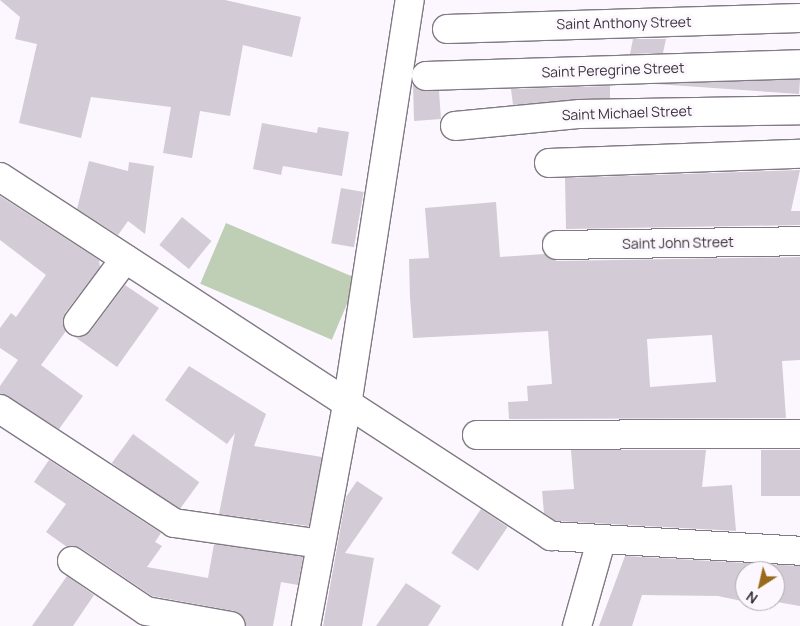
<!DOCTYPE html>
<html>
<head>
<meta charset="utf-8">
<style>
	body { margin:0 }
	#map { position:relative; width:800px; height:626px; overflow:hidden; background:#fcf7fe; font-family:Manrope,sans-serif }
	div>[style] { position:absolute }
	.green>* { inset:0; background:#becfb6; transform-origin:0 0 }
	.building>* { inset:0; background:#d3cbd6; transform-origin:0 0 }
	.roads { filter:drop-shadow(1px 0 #817984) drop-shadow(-1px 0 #817984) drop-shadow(0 1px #817984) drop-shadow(0 -1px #817984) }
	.minor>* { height:28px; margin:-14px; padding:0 14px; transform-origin:14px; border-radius:14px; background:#fff }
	span { translate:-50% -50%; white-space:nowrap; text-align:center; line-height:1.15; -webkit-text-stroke:5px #fcf7fe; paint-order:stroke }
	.street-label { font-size:14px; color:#383439 }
	.north { position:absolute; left:735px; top:561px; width:50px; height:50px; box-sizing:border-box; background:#fcf7fe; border:1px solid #aea9af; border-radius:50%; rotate:215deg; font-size:14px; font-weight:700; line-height:20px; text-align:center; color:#383439 }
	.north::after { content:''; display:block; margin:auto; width:18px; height:22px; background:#996a1b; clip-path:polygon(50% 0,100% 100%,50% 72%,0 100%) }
</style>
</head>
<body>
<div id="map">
	<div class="green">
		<div style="left:226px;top:223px;width:143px;height:66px;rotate:23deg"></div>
	</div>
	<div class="building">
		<div style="clip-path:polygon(0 0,225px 0,301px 17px,292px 57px,243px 45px,230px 116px,200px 111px,192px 158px,163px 153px,171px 107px,91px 97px,81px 138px,19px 123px,37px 44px,15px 39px,20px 17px)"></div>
		<div style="clip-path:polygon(633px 39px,666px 39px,663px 53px,630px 54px)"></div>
		<div style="left:800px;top:80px;width:14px;height:176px;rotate:94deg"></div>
		<div style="clip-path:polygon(413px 84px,419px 90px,439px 91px,441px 119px,414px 121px)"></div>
		<div style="clip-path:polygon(610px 86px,610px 98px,513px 105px,511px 89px)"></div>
		<div style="clip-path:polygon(262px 123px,317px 133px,318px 127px,349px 132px,342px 176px,283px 166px,281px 175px,253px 169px)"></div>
		<div style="clip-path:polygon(89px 161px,128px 171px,129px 162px,154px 166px,145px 234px,128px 221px,118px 235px,77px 209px)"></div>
		<div style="clip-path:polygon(800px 170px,791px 211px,800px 211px,800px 225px,566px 229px,565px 178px)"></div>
		<div style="left:341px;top:188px;width:23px;height:56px;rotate:10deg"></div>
		<div style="clip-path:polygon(0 196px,99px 260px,100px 267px,65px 313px,66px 331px,41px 365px,83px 396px,59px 429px,0 394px,0 386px,18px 360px,0 348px,0 328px,11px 313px,16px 317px,46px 275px,0 240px)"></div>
		<div style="clip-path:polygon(evenodd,496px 202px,500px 257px,544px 254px,557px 261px,800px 257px,800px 360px,782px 361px,786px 418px,509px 419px,508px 402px,528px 401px,527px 386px,552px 384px,548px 331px,413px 338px,410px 297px,409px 259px,429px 258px,425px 208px,496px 202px,712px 335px,716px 382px,650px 387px,647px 339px,712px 335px)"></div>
		<div style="left:182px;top:217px;width:38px;height:36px;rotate:39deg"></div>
		<div style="clip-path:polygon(125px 285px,159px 308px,117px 367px,75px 337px,90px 332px)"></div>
		<div style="clip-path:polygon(189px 366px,266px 414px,254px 446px,322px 457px,309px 526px,219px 514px,235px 433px,227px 444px,165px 400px)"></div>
		<div style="left:133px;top:434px;width:82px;height:36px;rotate:36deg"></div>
		<div style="clip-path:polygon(571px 450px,706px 450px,702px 487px,732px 485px,736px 531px,556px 521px,544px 513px,542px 491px,574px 489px)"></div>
		<div style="left:761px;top:450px;width:39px;height:46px"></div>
		<div style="clip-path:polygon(49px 460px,161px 533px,155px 542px,162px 546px,147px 567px,208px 578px,214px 544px,303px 557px,298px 585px,281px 582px,273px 626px,246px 626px,234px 611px,152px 596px,81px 548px,67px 547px,46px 532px,66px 504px,34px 482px)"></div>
		<div style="clip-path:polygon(357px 481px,383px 498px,345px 553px,374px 558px,362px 626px,323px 626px,346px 497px)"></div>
		<div style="left:481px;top:509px;width:32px;height:53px;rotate:34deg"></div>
		<div style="clip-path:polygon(625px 556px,800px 566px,800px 606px,771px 601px,775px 601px,775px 571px,745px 571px,745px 601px,751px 603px,718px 596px,642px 595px,632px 626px,599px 626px)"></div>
		<div style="clip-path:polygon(67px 576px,94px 595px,73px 626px,32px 626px)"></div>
		<div style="clip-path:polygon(406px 583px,441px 606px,428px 626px,376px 626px)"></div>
	</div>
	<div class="roads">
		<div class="minor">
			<div style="left:447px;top:29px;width:353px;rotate:-1.8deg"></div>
			<div style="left:426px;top:76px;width:374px;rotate:-1.8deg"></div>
			<div style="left:455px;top:126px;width:126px;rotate:-5.5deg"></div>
			<div style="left:580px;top:114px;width:220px;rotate:-1deg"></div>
			<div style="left:549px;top:163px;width:251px;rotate:-2.1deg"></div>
			<div style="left:0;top:177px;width:658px;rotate:33.09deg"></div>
			<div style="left:551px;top:536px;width:249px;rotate:3.4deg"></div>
			<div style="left:557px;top:245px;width:243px;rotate:-0.9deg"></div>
			<div style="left:78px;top:322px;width:79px;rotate:-53.3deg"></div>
			<div style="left:0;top:409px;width:208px;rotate:33.2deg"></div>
			<div style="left:174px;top:523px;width:148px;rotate:8.1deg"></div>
			<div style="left:477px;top:435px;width:323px;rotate:-0.2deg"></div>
			<div style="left:72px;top:561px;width:89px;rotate:34deg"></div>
			<div style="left:146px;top:611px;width:86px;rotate:10deg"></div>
			<div style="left:306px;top:626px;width:225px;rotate:-79.5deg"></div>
			<div style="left:347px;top:405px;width:410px;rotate:-81.2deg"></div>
			<div style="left:577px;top:626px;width:88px;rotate:-74.2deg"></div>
		</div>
	</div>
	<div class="street-label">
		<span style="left:624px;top:23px;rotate:-1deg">Saint Anthony Street</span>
		<span style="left:613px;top:70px;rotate:-2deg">Saint Peregrine Street</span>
		<span style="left:627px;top:113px;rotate:-2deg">Saint Michael Street</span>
		<span style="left:678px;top:243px;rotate:-1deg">Saint John Street</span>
	</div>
	<div class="north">N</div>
</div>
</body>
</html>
